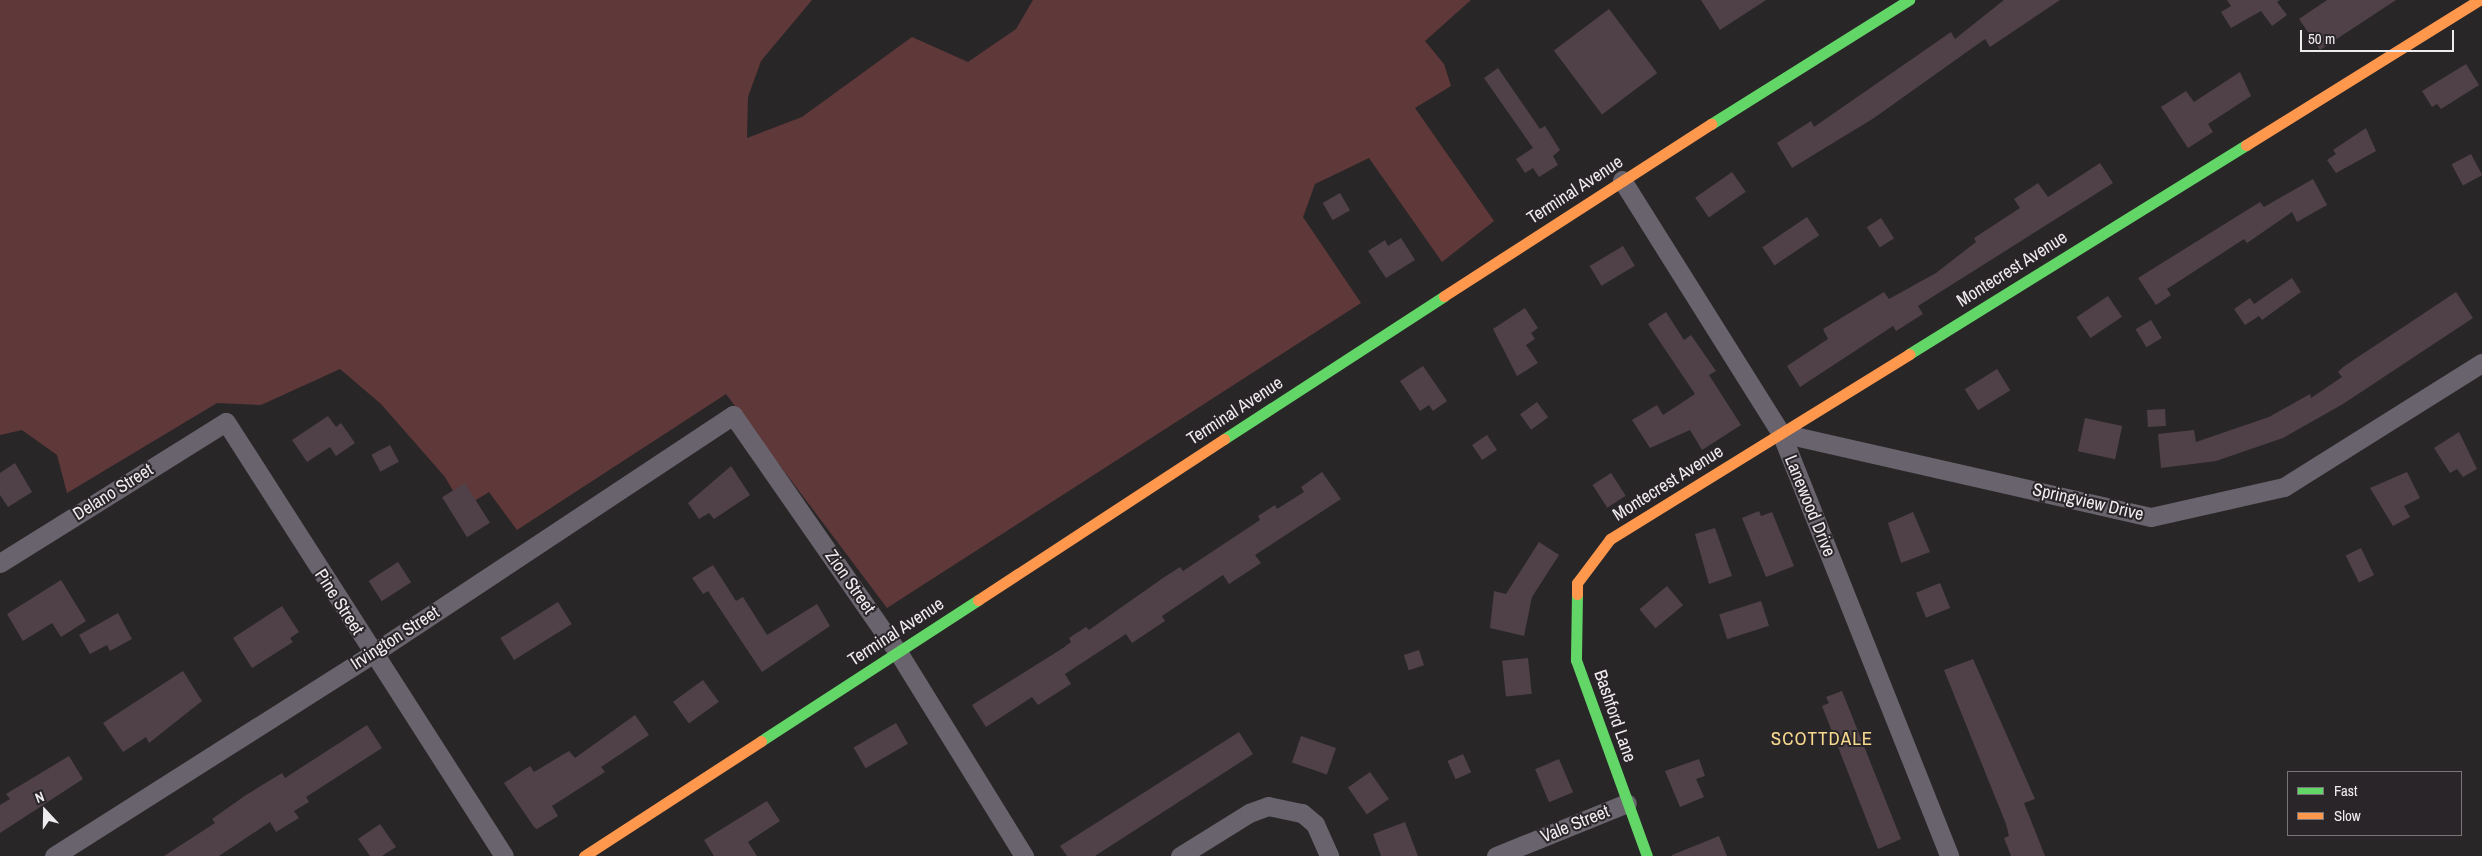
<!DOCTYPE html>
<html>
<head>
<meta charset="utf-8">
<style>
	body { margin:0 }
	#map { position:relative; width:2482px; height:856px; overflow:hidden; background:#292628; font-family:"Archivo Narrow",sans-serif }
	div>[style] { position:absolute }
	.green>* { inset:0; background:#5f3839 }
	.building>* { inset:0; background:#4f4147; transform-origin:0 0 }
	.street>* { height:19px; margin:-9.5px; padding:0 9.5px; transform-origin:9.5px; border-radius:9.5px; background:#68636c }
	.fast>* { height:11px; margin:-5.5px; padding:0 5.5px; transform-origin:5.5px; border-radius:5.5px; background:#63d668 }
	.slow>* { height:11px; margin:-5.5px; padding:0 5.5px; transform-origin:5.5px; border-radius:5.5px; background:#ff974d }
	span { translate:-50% -50%; white-space:nowrap; text-align:center; line-height:1.15; -webkit-text-stroke:4px #2a2529; paint-order:stroke }
	.street-label { font-size:18px; color:#efecef }
	.neighbourhood-label { font-size:19px; color:#f6d98d; letter-spacing:1px }
	.legend { position:absolute; left:2287px; top:771px; width:175px; height:65px; box-sizing:border-box; background:#2a2529; border:1px solid #797578; margin:0; padding:6px 9px; list-style:none; font-size:15px; color:#efecef }
	.legend li { display:flex; align-items:center; gap:10px; height:25px }
	.legend b { width:25px; border:1px solid #797578 }
	.north { position:absolute; left:20px; top:786px; width:50px; height:50px; -webkit-text-stroke:4px #2a2529; paint-order:stroke; rotate:339deg; font-size:14px; font-weight:700; line-height:20px; text-align:center; color:#efecef }
	.north::after { content:''; display:block; margin:auto; width:18px; height:22px; background:#efecef; clip-path:polygon(50% 0,100% 100%,50% 72%,0 100%) }
	.scale { position:absolute; left:2300px; top:30px; width:154px; height:22px; box-sizing:border-box; border:2px solid #efecef; border-top:0; padding-left:6px; font-size:15px; line-height:18px; white-space:nowrap; color:#efecef; -webkit-text-stroke:4px #2a2529; paint-order:stroke }
</style>
</head>
<body>
<div id="map">
	<div class="green">
		<div style="clip-path:polygon(0 0,812px 0,761px 61px,748px 97px,747px 138px,802px 117px,912px 37px,968px 62px,1016px 29px,1033px 0,1471px 0,1425px 41px,1444px 64px,1451px 86px,1415px 108px,1494px 221px,1442px 262px,1369px 158px,1315px 184px,1303px 217px,1361px 303px,887px 608px,726px 394px,517px 530px,489px 492px,463px 508px,445px 477px,381px 404px,340px 369px,261px 405px,217px 403px,67px 493px,57px 455px,22px 430px,0 435px)"></div>
	</div>
	<div class="building">
		<div style="clip-path:polygon(1701px 0,1766px 0,1720px 30px)"></div>
		<div style="clip-path:polygon(2004px 0,2060px 0,1990px 47px,1985px 39px,1874px 118px,1792px 168px,1777px 143px,1811px 121px,1814px 127px,1951px 32px,1955px 39px)"></div>
		<div style="clip-path:polygon(2227px 0,2280px 0,2277px 2px,2287px 15px,2272px 26px,2261px 11px,2231px 28px,2221px 12px,2231px 6px)"></div>
		<div style="clip-path:polygon(2327px 0,2396px 0,2320px 50px,2299px 19px)"></div>
		<div style="left:1609px;top:9px;width:80px;height:69px;rotate:53deg"></div>
		<div style="clip-path:polygon(2466px 64px,2479px 85px,2441px 109px,2437px 104px,2432px 107px,2422px 91px)"></div>
		<div style="clip-path:polygon(1498px 68px,1540px 129px,1545px 126px,1560px 150px,1553px 156px,1558px 165px,1539px 177px,1533px 168px,1525px 173px,1516px 159px,1533px 148px,1484px 78px)"></div>
		<div style="clip-path:polygon(2240px 72px,2251px 96px,2208px 124px,2213px 132px,2188px 148px,2161px 107px,2186px 91px,2194px 102px)"></div>
		<div style="clip-path:polygon(2366px 128px,2376px 151px,2336px 173px,2327px 160px,2336px 154px,2333px 150px)"></div>
		<div style="left:2471px;top:154px;width:24px;height:22px;rotate:62deg"></div>
		<div style="clip-path:polygon(2100px 163px,2113px 183px,1918px 306px,1923px 314px,1896px 331px,1893px 326px,1800px 387px,1787px 366px,1828px 339px,1823px 329px,1884px 292px,1889px 299px,1936px 273px,1976px 242px,1974px 238px,2020px 208px,2014px 199px,2038px 183px,2048px 197px)"></div>
		<div style="left:1732px;top:172px;width:24px;height:45px;rotate:55deg"></div>
		<div style="clip-path:polygon(2313px 179px,2327px 205px,2297px 222px,2292px 212px,2247px 243px,2244px 239px,2167px 289px,2171px 295px,2156px 305px,2138px 278px,2260px 202px,2264px 207px)"></div>
		<div style="left:1340px;top:193px;width:20px;height:20px;rotate:60deg"></div>
		<div style="left:1807px;top:217px;width:22px;height:54px;rotate:56deg"></div>
		<div style="left:1881px;top:218px;width:24px;height:17px;rotate:57deg"></div>
		<div style="clip-path:polygon(1401px 238px,1415px 260px,1386px 278px,1368px 251px,1385px 240px,1388px 246px)"></div>
		<div style="left:1623px;top:246px;width:23px;height:39px;rotate:59deg"></div>
		<div style="clip-path:polygon(2292px 278px,2301px 292px,2262px 320px,2259px 316px,2245px 325px,2234px 309px,2250px 298px,2254px 304px)"></div>
		<div style="clip-path:polygon(2456px 292px,2473px 318px,2343px 404px,2283px 438px,2216px 461px,2161px 468px,2158px 434px,2194px 430px,2196px 442px,2269px 417px,2310px 394px,2311px 398px,2342px 377px,2338px 372px,2343px 367px)"></div>
		<div style="left:2108px;top:296px;width:25px;height:38px;rotate:56deg"></div>
		<div style="clip-path:polygon(1525px 308px,1538px 328px,1531px 333px,1535px 339px,1526px 345px,1538px 363px,1517px 376px,1493px 329px)"></div>
		<div style="clip-path:polygon(1666px 312px,1684px 340px,1691px 335px,1716px 371px,1709px 375px,1741px 425px,1702px 450px,1690px 430px,1650px 448px,1632px 420px,1657px 405px,1663px 415px,1695px 394px,1648px 324px)"></div>
		<div style="left:2151px;top:320px;width:21px;height:18px;rotate:59deg"></div>
		<div style="clip-path:polygon(1423px 366px,1447px 401px,1433px 411px,1429px 405px,1420px 411px,1400px 381px)"></div>
		<div style="left:1997px;top:369px;width:25px;height:38px;rotate:58deg"></div>
		<div style="left:1537px;top:402px;width:19px;height:21px;rotate:54deg"></div>
		<div style="left:2165px;top:409px;width:17px;height:18px;rotate:87deg"></div>
		<div style="clip-path:polygon(328px 416px,336px 427px,341px 423px,355px 443px,336px 456px,330px 447px,307px 462px,292px 440px)"></div>
		<div style="left:2085px;top:418px;width:38px;height:34px;rotate:12deg"></div>
		<div style="clip-path:polygon(2459px 432px,2477px 469px,2463px 477px,2457px 469px,2450px 473px,2434px 448px)"></div>
		<div style="left:1487px;top:435px;width:18px;height:18px;rotate:56deg"></div>
		<div style="left:390px;top:445px;width:19px;height:21px;rotate:62deg"></div>
		<div style="clip-path:polygon(15px 463px,32px 492px,8px 507px,0 495px,0 473px)"></div>
		<div style="clip-path:polygon(731px 466px,750px 495px,714px 519px,709px 513px,699px 519px,688px 503px)"></div>
		<div style="clip-path:polygon(1322px 472px,1341px 499px,1255px 555px,1261px 563px,1229px 584px,1223px 575px,1162px 616px,1165px 621px,1132px 643px,1126px 634px,1065px 674px,1071px 684px,1038px 705px,1032px 697px,986px 727px,972px 705px,1063px 648px,1071px 642px,1069px 638px,1086px 627px,1089px 630px,1163px 578px,1180px 567px,1183px 571px,1260px 520px,1258px 516px,1275px 505px,1277px 509px,1304px 492px,1301px 487px)"></div>
		<div style="clip-path:polygon(2407px 472px,2420px 498px,2404px 506px,2410px 517px,2393px 526px,2370px 488px)"></div>
		<div style="left:1611px;top:473px;width:27px;height:22px;rotate:57deg"></div>
		<div style="left:465px;top:483px;width:47px;height:27px;rotate:58deg"></div>
		<div style="clip-path:polygon(1759px 511px,1761px 516px,1772px 512px,1794px 566px,1766px 577px,1742px 518px)"></div>
		<div style="clip-path:polygon(1913px 512px,1930px 552px,1901px 563px,1888px 523px)"></div>
		<div style="clip-path:polygon(1715px 528px,1732px 576px,1709px 584px,1695px 534px)"></div>
		<div style="clip-path:polygon(1539px 542px,1559px 555px,1532px 597px,1524px 636px,1490px 628px,1494px 591px,1506px 594px)"></div>
		<div style="left:2361px;top:548px;width:30px;height:17px;rotate:64deg"></div>
		<div style="left:398px;top:562px;width:24px;height:35px;rotate:57deg"></div>
		<div style="clip-path:polygon(713px 565px,736px 601px,743px 597px,767px 635px,817px 604px,830px 626px,762px 672px,708px 591px,703px 594px,692px 578px)"></div>
		<div style="clip-path:polygon(61px 580px,86px 621px,61px 637px,52px 623px,23px 641px,7px 614px)"></div>
		<div style="left:1940px;top:583px;width:27px;height:26px;rotate:68deg"></div>
		<div style="left:1667px;top:586px;width:25px;height:36px;rotate:50deg"></div>
		<div style="left:1761px;top:601px;width:26px;height:44px;rotate:72deg"></div>
		<div style="left:558px;top:602px;width:26px;height:68px;rotate:58deg"></div>
		<div style="clip-path:polygon(282px 606px,299px 632px,290px 638px,293px 642px,252px 668px,233px 638px)"></div>
		<div style="clip-path:polygon(118px 613px,132px 639px,110px 651px,107px 645px,90px 654px,79px 635px)"></div>
		<div style="left:1419px;top:650px;width:16px;height:16px;rotate:72deg"></div>
		<div style="left:1528px;top:658px;width:36px;height:26px;rotate:84deg"></div>
		<div style="clip-path:polygon(1973px 659px,2035px 799px,2024px 803px,2045px 856px,2011px 856px,2004px 838px,2009px 836px,2006px 824px,1944px 670px)"></div>
		<div style="clip-path:polygon(183px 671px,202px 701px,149px 743px,146px 737px,123px 752px,103px 723px)"></div>
		<div style="left:703px;top:680px;width:27px;height:37px;rotate:54deg"></div>
		<div style="clip-path:polygon(1842px 691px,1901px 839px,1878px 849px,1822px 706px,1829px 703px,1826px 697px)"></div>
		<div style="clip-path:polygon(635px 715px,649px 735px,601px 767px,605px 772px,552px 806px,558px 816px,537px 829px,534px 827px,504px 783px,530px 766px,534px 772px,569px 751px,575px 758px)"></div>
		<div style="left:896px;top:723px;width:24px;height:49px;rotate:60deg"></div>
		<div style="clip-path:polygon(367px 725px,382px 748px,306px 797px,309px 802px,294px 811px,299px 818px,276px 832px,270px 822px,219px 856px,164px 856px,215px 823px,212px 819px,246px 795px,282px 773px,285px 778px)"></div>
		<div style="clip-path:polygon(1239px 732px,1253px 754px,1095px 856px,1067px 856px,1060px 846px)"></div>
		<div style="left:1301px;top:736px;width:37px;height:28px;rotate:19deg"></div>
		<div style="left:1463px;top:754px;width:20px;height:17px;rotate:66deg"></div>
		<div style="clip-path:polygon(69px 756px,83px 779px,0 833px,0 805px,10px 799px,6px 794px)"></div>
		<div style="left:1559px;top:759px;width:36px;height:26px;rotate:67deg"></div>
		<div style="clip-path:polygon(1699px 759px,1705px 776px,1696px 779px,1704px 797px,1680px 807px,1665px 771px)"></div>
		<div style="left:1370px;top:772px;width:33px;height:27px;rotate:55deg"></div>
		<div style="clip-path:polygon(767px 801px,780px 821px,748px 842px,757px 856px,714px 856px,704px 840px)"></div>
		<div style="clip-path:polygon(1405px 822px,1418px 856px,1381px 856px,1373px 834px)"></div>
		<div style="clip-path:polygon(380px 824px,396px 847px,382px 856px,370px 856px,358px 839px)"></div>
		<div style="clip-path:polygon(1719px 836px,1727px 856px,1672px 856px,1672px 855px)"></div>
	</div>
	<div class="street">
		<div style="left:1622px;top:180px;width:299px;rotate:57.9deg"></div>
		<div style="left:1781px;top:433px;width:455px;rotate:68.3deg"></div>
		<div style="left:1781px;top:433px;width:379px;rotate:12.8deg"></div>
		<div style="left:2151px;top:517px;width:136px;rotate:-12.7deg"></div>
		<div style="left:2284px;top:487px;width:234px;rotate:-32.1deg"></div>
		<div style="left:0;top:563px;width:266px;rotate:-32deg"></div>
		<div style="left:226px;top:422px;width:515px;rotate:57.36deg"></div>
		<div style="left:54px;top:856px;width:377px;rotate:-32.4deg"></div>
		<div style="left:372px;top:654px;width:433px;rotate:-33.5deg"></div>
		<div style="left:733px;top:415px;width:289px;rotate:55.2deg"></div>
		<div style="left:898px;top:652px;width:240px;rotate:58.3deg"></div>
		<div style="left:1180px;top:856px;width:81px;rotate:-31.9deg"></div>
		<div style="left:1249px;top:813px;width:20px;rotate:-20deg"></div>
		<div style="left:1268px;top:806px;width:35px;rotate:12deg"></div>
		<div style="left:1302px;top:813px;width:17px;rotate:40deg"></div>
		<div style="left:1315px;top:824px;width:35px;rotate:66deg"></div>
		<div style="left:1496px;top:856px;width:141px;rotate:-22deg"></div>
	</div>
	<div class="fast">
		<div style="left:1711px;top:124px;width:234px;rotate:-32.1deg"></div>
		<div style="left:1909px;top:354px;width:397px;rotate:-31.8deg"></div>
		<div style="left:1224px;top:439px;width:262px;rotate:-33deg"></div>
		<div style="left:1577px;top:594px;width:66px;rotate:90.9deg"></div>
		<div style="left:1576px;top:660px;width:208px;rotate:70.1deg"></div>
		<div style="left:761px;top:741px;width:259px;rotate:-33deg"></div>
	</div>
	<div class="slow">
		<div style="left:2246px;top:145px;width:274px;rotate:-31.9deg"></div>
		<div style="left:1444px;top:296px;width:318px;rotate:-32.8deg"></div>
		<div style="left:1577px;top:594px;width:11px;rotate:-90deg"></div>
		<div style="left:1577px;top:583px;width:55px;rotate:-53.1deg"></div>
		<div style="left:1610px;top:539px;width:352px;rotate:-31.7deg"></div>
		<div style="left:978px;top:600px;width:294px;rotate:-33.2deg"></div>
		<div style="left:584px;top:856px;width:211px;rotate:-33deg"></div>
	</div>
	<div class="street-label">
		<span style="left:1575px;top:190px;rotate:-33deg">Terminal Avenue</span>
		<span style="left:2012px;top:269px;rotate:-32deg">Montecrest Avenue</span>
		<span style="left:1235px;top:411px;rotate:-33deg">Terminal Avenue</span>
		<span style="left:1668px;top:483px;rotate:-32deg">Montecrest Avenue</span>
		<span style="left:113px;top:492px;rotate:-32deg">Delano Street</span>
		<span style="left:2088px;top:502px;rotate:13deg">Springview Drive</span>
		<span style="left:1810px;top:506px;rotate:68deg">Lanewood Drive</span>
		<span style="left:850px;top:582px;rotate:55deg">Zion Street</span>
		<span style="left:339px;top:602px;rotate:57deg">Pine Street</span>
		<span style="left:896px;top:632px;rotate:-33deg">Terminal Avenue</span>
		<span style="left:395px;top:638px;rotate:-33deg">Irvington Street</span>
		<span style="left:1615px;top:716px;rotate:71deg">Bashford Lane</span>
		<span style="left:1575px;top:824px;rotate:-22deg">Vale Street</span>
	</div>
	<div class="neighbourhood-label">
		<span style="left:1822px;top:739px">SCOTTDALE</span>
	</div>
	<ul class="legend">
	<li><b style="height:6px;background:#63d668"></b>Fast</li>
	<li><b style="height:6px;background:#ff974d"></b>Slow</li>
	</ul>
	<div class="north">N</div>
	<div class="scale">50 m</div>
</div>
</body>
</html>
